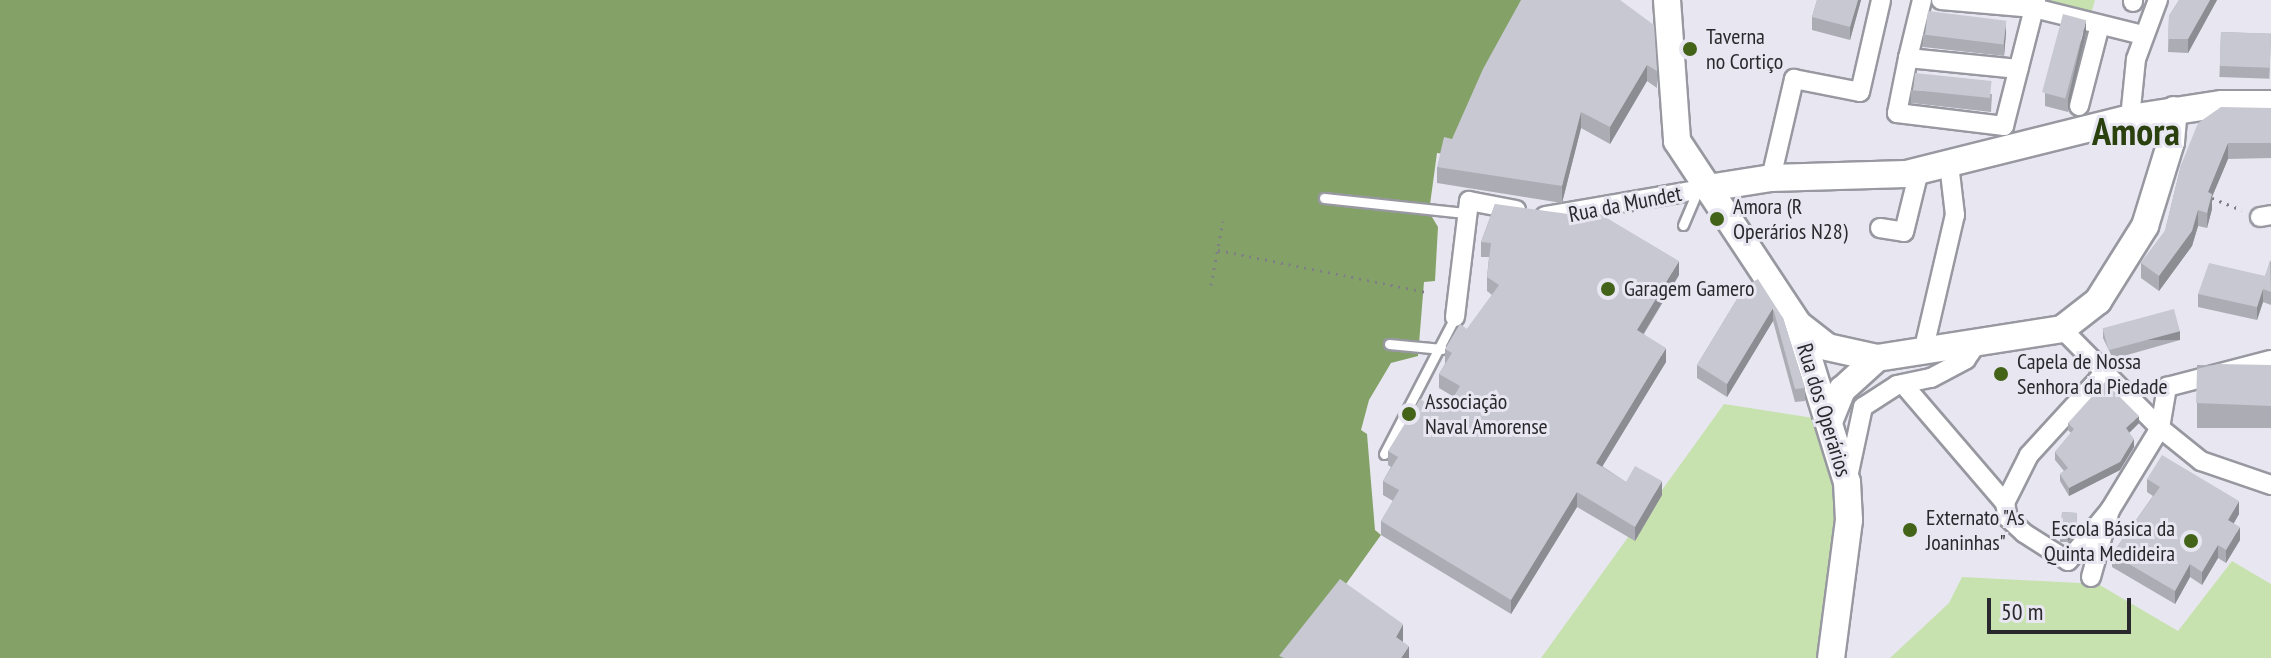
<!DOCTYPE html>
<html>
<head>
<meta charset="utf-8">
<style>
	body { margin:0 }
	#map { position:relative; width:2271px; height:658px; overflow:hidden; background:#e8e7f1; font-family:"PT Sans Narrow",sans-serif }
	div>[style] { position:absolute }
	.green>* { inset:0; background:#c7e1af }
	.water>* { inset:0; background:#84a267 }
	.path>* { height:3px; margin-top:-1.5px; transform-origin:0; background:repeating-linear-gradient(90deg,#807f86 0 2px,transparent 0 8px) }
	.roads { filter:drop-shadow(2px 0 #9898a1) drop-shadow(-2px 0 #9898a1) drop-shadow(0 2px #9898a1) drop-shadow(0 -2px #9898a1) }
	.lane>* { height:9px; margin:-4.5px; padding:0 4.5px; transform-origin:4.5px; border-radius:4.5px; background:#fff }
	.street>* { height:18px; margin:-9px; padding:0 9px; transform-origin:9px; border-radius:9px; background:#fff }
	.secondary>* { height:26px; margin:-13px; padding:0 13px; transform-origin:13px; border-radius:13px; background:#fff }
	.wall>* { inset:0; background:#acacb5; transform-origin:0 0 }
	.shaded-wall>* { inset:0; background:#8c8c93; transform-origin:0 0 }
	.building>* { inset:0; background:#c8c8d2; transform-origin:0 0 }
	.dots>* { width:22px; height:22px; translate:-50% -50%; box-sizing:border-box; border:4px solid #e8e7f1; border-radius:50% }
	span { translate:-50% -50%; white-space:nowrap; text-align:center; line-height:1.15; -webkit-text-stroke:6px #e8e7f1; paint-order:stroke }
	.poi-label { font-size:22px; color:#29292d }
	.left { translate:0 -50%; text-align:left }
	.right { translate:-100% -50%; text-align:right }
	.street-label { font-size:22px; color:#29292d }
	.town-label { font-size:38px; color:#2a400d; font-weight:700 }
	.scale { position:absolute; left:1987px; top:598px; width:144px; height:36px; box-sizing:border-box; border:4px solid #29292d; border-top:0; padding-left:10px; font-size:24px; line-height:28px; white-space:nowrap; color:#29292d; -webkit-text-stroke:6px #e8e7f1; paint-order:stroke }
</style>
</head>
<body>
<div id="map">
	<div class="green">
		<div style="clip-path:polygon(2043px 0,2095px 0,2091px 14px)"></div>
		<div style="clip-path:polygon(1724px 404px,1820px 419px,1838px 504px,1825px 658px,1541px 658px)"></div>
		<div style="clip-path:polygon(2232px 561px,2271px 584px,2271px 658px,1890px 658px,1949px 603px,1962px 577px,2098px 584px,2178px 631px)"></div>
	</div>
	<div class="water">
		<div style="clip-path:polygon(0 0,1530px 0,1452px 155px,1437px 153px,1429px 212px,1438px 227px,1435px 281px,1424px 282px,1418px 356px,1391px 363px,1369px 400px,1361px 430px,1367px 434px,1375px 530px,1381px 535px,1293px 658px,0 658px)"></div>
	</div>
	<div class="path">
		<div style="left:2212px;top:198px;width:32px;rotate:22deg"></div>
		<div style="left:1218px;top:250px;width:212px;rotate:11.4deg"></div>
		<div style="left:1211px;top:285px;width:65px;rotate:-79.4deg"></div>
	</div>
	<div class="roads">
		<div class="lane">
			<div style="left:1324px;top:198px;width:142px;rotate:6.1deg"></div>
			<div style="left:1683px;top:225px;width:38px;rotate:-67deg"></div>
			<div style="left:1389px;top:344px;width:53px;rotate:5.4deg"></div>
			<div style="left:1384px;top:454px;width:154px;rotate:-62.6deg"></div>
		</div>
		<div class="street">
			<div style="left:1922px;top:0;width:60px;rotate:103.6deg"></div>
			<div style="left:1908px;top:58px;width:111px;rotate:5.7deg"></div>
			<div style="left:1941px;top:0;width:93px;rotate:4.9deg"></div>
			<div style="left:2034px;top:8px;width:112px;rotate:13.9deg"></div>
			<div style="left:2133px;top:2px;width:2px;rotate:-90deg"></div>
			<div style="left:1908px;top:58px;width:56px;rotate:101.3deg"></div>
			<div style="left:1897px;top:113px;width:108px;rotate:6.9deg"></div>
			<div style="left:2004px;top:126px;width:130px;rotate:-75.7deg"></div>
			<div style="left:2079px;top:106px;width:84px;rotate:-75.5deg"></div>
			<div style="left:2130px;top:118px;width:59px;rotate:-84.2deg"></div>
			<div style="left:2136px;top:59px;width:63px;rotate:-69.6deg"></div>
			<div style="left:1771px;top:178px;width:102px;rotate:-76.9deg"></div>
			<div style="left:1794px;top:79px;width:67px;rotate:11.1deg"></div>
			<div style="left:1860px;top:92px;width:94px;rotate:-77.1deg"></div>
			<div style="left:1545px;top:216px;width:165px;rotate:-9.7deg"></div>
			<div style="left:2260px;top:217px;width:11px;rotate:-10deg"></div>
			<div style="left:1880px;top:228px;width:24px;rotate:9deg"></div>
			<div style="left:1904px;top:232px;width:63px;rotate:-76.2deg"></div>
			<div style="left:1455px;top:317px;width:117px;rotate:-83.1deg"></div>
			<div style="left:1469px;top:201px;width:48px;rotate:10.8deg"></div>
			<div style="left:2062px;top:329px;width:139px;rotate:45.3deg"></div>
			<div style="left:2160px;top:428px;width:53px;rotate:38.8deg"></div>
			<div style="left:2201px;top:461px;width:74px;rotate:18.9deg"></div>
			<div style="left:1923px;top:352px;width:141px;rotate:-76.9deg"></div>
			<div style="left:1955px;top:215px;width:51px;rotate:-96.7deg"></div>
			<div style="left:2105px;top:372px;width:113px;rotate:132.5deg"></div>
			<div style="left:2029px;top:455px;width:54px;rotate:116.6deg"></div>
			<div style="left:2005px;top:503px;width:15px;rotate:79deg"></div>
			<div style="left:2008px;top:518px;width:22px;rotate:43deg"></div>
			<div style="left:2024px;top:533px;width:52px;rotate:32.5deg"></div>
			<div style="left:2068px;top:561px;width:66px;rotate:-50.5deg"></div>
			<div style="left:1903px;top:384px;width:157px;rotate:49.4deg"></div>
			<div style="left:1847px;top:482px;width:77px;rotate:-78deg"></div>
			<div style="left:1863px;top:407px;width:40px;rotate:-32.9deg"></div>
			<div style="left:1897px;top:385px;width:35px;rotate:-12deg"></div>
			<div style="left:1931px;top:378px;width:40px;rotate:-28deg"></div>
			<div style="left:1966px;top:359px;width:19px;rotate:-55deg"></div>
			<div style="left:2091px;top:577px;width:70px;rotate:-74.2deg"></div>
			<div style="left:2110px;top:510px;width:96px;rotate:-58.6deg"></div>
			<div style="left:2160px;top:428px;width:42px;rotate:-80.3deg"></div>
			<div style="left:2167px;top:387px;width:107px;rotate:-14.6deg"></div>
		</div>
		<div class="secondary">
			<div style="left:1667px;top:0;width:141px;rotate:85.9deg"></div>
			<div style="left:1677px;top:141px;width:219px;rotate:56.5deg"></div>
			<div style="left:1798px;top:324px;width:165px;rotate:72.8deg"></div>
			<div style="left:1847px;top:482px;width:38px;rotate:87deg"></div>
			<div style="left:1849px;top:520px;width:139px;rotate:97.4deg"></div>
			<div style="left:1708px;top:188px;width:64px;rotate:-9deg"></div>
			<div style="left:1771px;top:178px;width:135px;rotate:-1.7deg"></div>
			<div style="left:1906px;top:174px;width:231px;rotate:-14deg"></div>
			<div style="left:2130px;top:118px;width:93px;rotate:-8.7deg"></div>
			<div style="left:2222px;top:104px;width:49px"></div>
			<div style="left:1798px;top:324px;width:37px;rotate:38deg"></div>
			<div style="left:1827px;top:347px;width:51px;rotate:12.4deg"></div>
			<div style="left:1877px;top:358px;width:187px;rotate:-8.9deg"></div>
			<div style="left:2062px;top:329px;width:46px;rotate:-37.9deg"></div>
			<div style="left:2098px;top:301px;width:89px;rotate:-57.9deg"></div>
			<div style="left:2145px;top:226px;width:88px;rotate:-72.8deg"></div>
			<div style="left:2171px;top:142px;width:32px;rotate:-85deg"></div>
			<div style="left:1829px;top:422px;width:35px;rotate:-68deg"></div>
			<div style="left:1842px;top:390px;width:47px;rotate:-42.4deg"></div>
		</div>
	</div>
	<div class="wall">
		<div style="clip-path:polygon(1620px 0,1657px 71px,1657px 88px,1647px 81px,1610px 144px,1581px 128px,1562px 203px,1437px 183px,1437px 167px)"></div>
		<div style="clip-path:polygon(1817px 0,1861px 0,1850px 40px,1812px 30px,1812px 17px)"></div>
		<div style="clip-path:polygon(2179px 0,2217px 0,2188px 53px,2168px 52px,2169px 16px)"></div>
		<div style="left:2221px;top:32px;width:50px;height:45px;rotate:2deg"></div>
		<div style="clip-path:polygon(2006px 33px,2004px 56px,1923px 47px,1923px 34px)"></div>
		<div style="clip-path:polygon(2086px 33px,2068px 112px,2045px 106px,2045px 93px)"></div>
		<div style="clip-path:polygon(1911px 90px,1992px 94px,1991px 112px,1911px 103px)"></div>
		<div style="clip-path:polygon(2271px 108px,2271px 158px,2228px 159px,2212px 197px,2212px 209px,2207px 228px,2198px 226px,2192px 246px,2159px 291px,2141px 278px,2141px 263px,2165px 231px,2181px 165px)"></div>
		<div style="clip-path:polygon(1495px 204px,1679px 275px,1644px 334px,1666px 362px,1602px 466px,1626px 482px,1662px 495px,1635px 541px,1577px 507px,1511px 614px,1381px 535px,1381px 521px,1393px 501px,1383px 495px,1383px 481px,1391px 467px,1388px 465px,1388px 451px,1444px 413px,1454px 397px,1439px 388px,1439px 374px,1445px 364px,1445px 349px,1467px 329px,1492px 295px,1487px 291px,1487px 277px,1489px 257px,1481px 257px,1481px 242px)"></div>
		<div style="clip-path:polygon(2271px 260px,2271px 305px,2263px 302px,2257px 320px,2198px 307px,2198px 294px,2265px 276px)"></div>
		<div style="clip-path:polygon(1745px 286px,1783px 318px,1805px 388px,1805px 401px,1795px 402px,1773px 321px,1727px 397px,1697px 378px,1697px 365px)"></div>
		<div style="clip-path:polygon(2103px 329px,2180px 340px,2113px 359px,2103px 338px)"></div>
		<div style="left:2271px;top:365px;width:63px;height:74px;rotate:90deg"></div>
		<div style="clip-path:polygon(2068px 423px,2139px 423px,2129px 433px,2134px 447px,2120px 470px,2069px 496px,2060px 481px,2060px 474px,2064px 471px,2055px 460px,2055px 452px,2071px 433px,2068px 430px)"></div>
		<div style="clip-path:polygon(2147px 479px,2239px 514px,2234px 523px,2240px 540px,2226px 563px,2218px 558px,2202px 585px,2190px 577px,2175px 604px,2112px 567px,2112px 554px,2153px 496px,2147px 492px)"></div>
		<div style="clip-path:polygon(2062px 512px,2077px 513px,2076px 532px,2068px 542px,2060px 542px)"></div>
	</div>
	<div class="shaded-wall">
		<div style="clip-path:polygon(1858px 0,1861px 0,1850px 40px,1850px 27px)"></div>
		<div style="clip-path:polygon(2210px 0,2217px 0,2188px 53px,2188px 39px)"></div>
		<div style="clip-path:polygon(2006px 20px,2006px 33px,2004px 56px,2004px 42px)"></div>
		<div style="clip-path:polygon(2086px 20px,2086px 33px,2068px 112px,2068px 99px)"></div>
		<div style="clip-path:polygon(1647px 65px,1647px 81px,1610px 144px,1610px 127px)"></div>
		<div style="clip-path:polygon(1581px 112px,1581px 128px,1562px 203px,1562px 186px)"></div>
		<div style="clip-path:polygon(2228px 143px,2228px 159px,2212px 197px,2212px 209px,2207px 228px,2208px 192px)"></div>
		<div style="clip-path:polygon(2198px 210px,2198px 226px,2192px 246px,2159px 291px,2159px 276px)"></div>
		<div style="clip-path:polygon(1679px 261px,1679px 275px,1637px 344px,1637px 330px)"></div>
		<div style="clip-path:polygon(2263px 289px,2263px 302px,2257px 320px,2257px 307px)"></div>
		<div style="clip-path:polygon(1773px 308px,1773px 321px,1727px 397px,1727px 384px)"></div>
		<div style="left:2180px;top:331px;width:9px;height:70px;rotate:90deg"></div>
		<div style="clip-path:polygon(1666px 348px,1666px 362px,1596px 477px,1596px 463px)"></div>
		<div style="clip-path:polygon(2139px 416px,2139px 423px,2126px 436px,2126px 428px)"></div>
		<div style="clip-path:polygon(2134px 439px,2134px 447px,2120px 470px,2069px 496px,2069px 488px)"></div>
		<div style="clip-path:polygon(1662px 481px,1662px 495px,1635px 541px,1635px 527px)"></div>
		<div style="clip-path:polygon(1577px 492px,1577px 507px,1511px 614px,1511px 600px)"></div>
		<div style="clip-path:polygon(2239px 501px,2239px 514px,2228px 533px,2228px 520px)"></div>
		<div style="clip-path:polygon(2076px 527px,2076px 532px,2068px 542px,2068px 538px)"></div>
		<div style="clip-path:polygon(2240px 527px,2240px 540px,2226px 563px,2226px 550px)"></div>
		<div style="clip-path:polygon(2218px 545px,2218px 558px,2202px 585px,2202px 572px)"></div>
		<div style="clip-path:polygon(2190px 564px,2190px 577px,2175px 604px,2175px 591px)"></div>
		<div style="clip-path:polygon(1403px 624px,1403px 641px,1396px 654px,1396px 637px)"></div>
		<div style="clip-path:polygon(1409px 646px,1409px 658px,1401px 658px)"></div>
	</div>
	<div class="building">
		<div style="clip-path:polygon(1521px 0,1620px 0,1654px 25px,1657px 71px,1647px 65px,1610px 127px,1581px 112px,1562px 186px,1437px 167px,1444px 137px,1452px 139px,1483px 69px)"></div>
		<div style="clip-path:polygon(1817px 0,1858px 0,1850px 27px,1812px 17px)"></div>
		<div style="clip-path:polygon(2179px 0,2210px 0,2188px 39px,2168px 39px,2169px 16px)"></div>
		<div style="left:1928px;top:11px;width:79px;height:24px;rotate:7deg"></div>
		<div style="left:2063px;top:14px;width:24px;height:81px;rotate:15deg"></div>
		<div style="left:2221px;top:32px;width:50px;height:34px;rotate:2deg"></div>
		<div style="left:1915px;top:73px;width:77px;height:17px;rotate:6deg"></div>
		<div style="clip-path:polygon(2221px 107px,2271px 108px,2271px 143px,2228px 143px,2208px 192px,2212px 194px,2207px 213px,2198px 210px,2192px 231px,2159px 276px,2141px 263px,2165px 231px,2181px 165px,2198px 123px)"></div>
		<div style="clip-path:polygon(1495px 204px,1583px 216px,1590px 208px,1679px 261px,1637px 330px,1666px 348px,1596px 463px,1626px 482px,1635px 466px,1662px 481px,1635px 527px,1577px 492px,1511px 600px,1381px 521px,1399px 490px,1383px 481px,1398px 457px,1388px 451px,1420px 399px,1444px 413px,1460px 386px,1439px 374px,1452px 353px,1445px 349px,1460px 324px,1467px 329px,1499px 285px,1487px 277px,1491px 243px,1481px 242px)"></div>
		<div style="clip-path:polygon(2270px 260px,2271px 292px,2263px 289px,2257px 307px,2198px 294px,2209px 263px,2265px 276px)"></div>
		<div style="clip-path:polygon(1758px 279px,1783px 318px,1805px 388px,1795px 389px,1773px 308px,1727px 384px,1697px 365px,1745px 286px)"></div>
		<div style="left:2174px;top:309px;width:23px;height:74px;rotate:75deg"></div>
		<div style="clip-path:polygon(2218px 364px,2271px 365px,2271px 406px,2196px 403px,2197px 369px)"></div>
		<div style="clip-path:polygon(2105px 382px,2139px 416px,2126px 428px,2134px 439px,2120px 462px,2069px 488px,2060px 474px,2068px 468px,2055px 452px,2074px 429px,2068px 423px)"></div>
		<div style="clip-path:polygon(2162px 455px,2239px 501px,2228px 520px,2240px 527px,2226px 550px,2218px 545px,2202px 572px,2190px 564px,2175px 591px,2112px 554px,2160px 487px,2147px 479px)"></div>
		<div style="clip-path:polygon(2062px 512px,2077px 513px,2076px 527px,2068px 538px,2060px 537px)"></div>
		<div style="clip-path:polygon(1340px 579px,1403px 624px,1396px 637px,1409px 646px,1401px 658px,1284px 658px,1279px 656px)"></div>
	</div>
	<div class="dots">
		<div style="left:1690px;top:49px;background:#436319"></div>
		<div style="left:1717px;top:219px;background:#436319"></div>
		<div style="left:1608px;top:289px;background:#436319"></div>
		<div style="left:2001px;top:374px;background:#436319"></div>
		<div style="left:1409px;top:414px;background:#436319"></div>
		<div style="left:1910px;top:530px;background:#436319"></div>
		<div style="left:2191px;top:541px;background:#436319"></div>
	</div>
	<div class="poi-label">
		<span class="left" style="left:1706px;top:49px">Taverna<br>no Cortiço</span>
		<span class="left" style="left:1733px;top:219px">Amora (R<br>Operários N28)</span>
		<span class="left" style="left:1624px;top:289px">Garagem Gamero</span>
		<span class="left" style="left:2017px;top:374px">Capela de Nossa<br>Senhora da Piedade</span>
		<span class="left" style="left:1425px;top:414px">Associação<br>Naval Amorense</span>
		<span class="left" style="left:1926px;top:530px">Externato "As<br>Joaninhas"</span>
		<span class="right" style="left:2175px;top:541px">Escola Básica da<br>Quinta Medideira</span>
	</div>
	<div class="street-label">
		<span style="left:1625px;top:204px;rotate:-11deg">Rua da Mundet</span>
		<span style="left:1824px;top:410px;rotate:73deg">Rua dos Operários</span>
	</div>
	<div class="town-label">
		<span style="left:2136px;top:131px">Amora</span>
	</div>
	<div class="scale">50 m</div>
</div>
</body>
</html>
